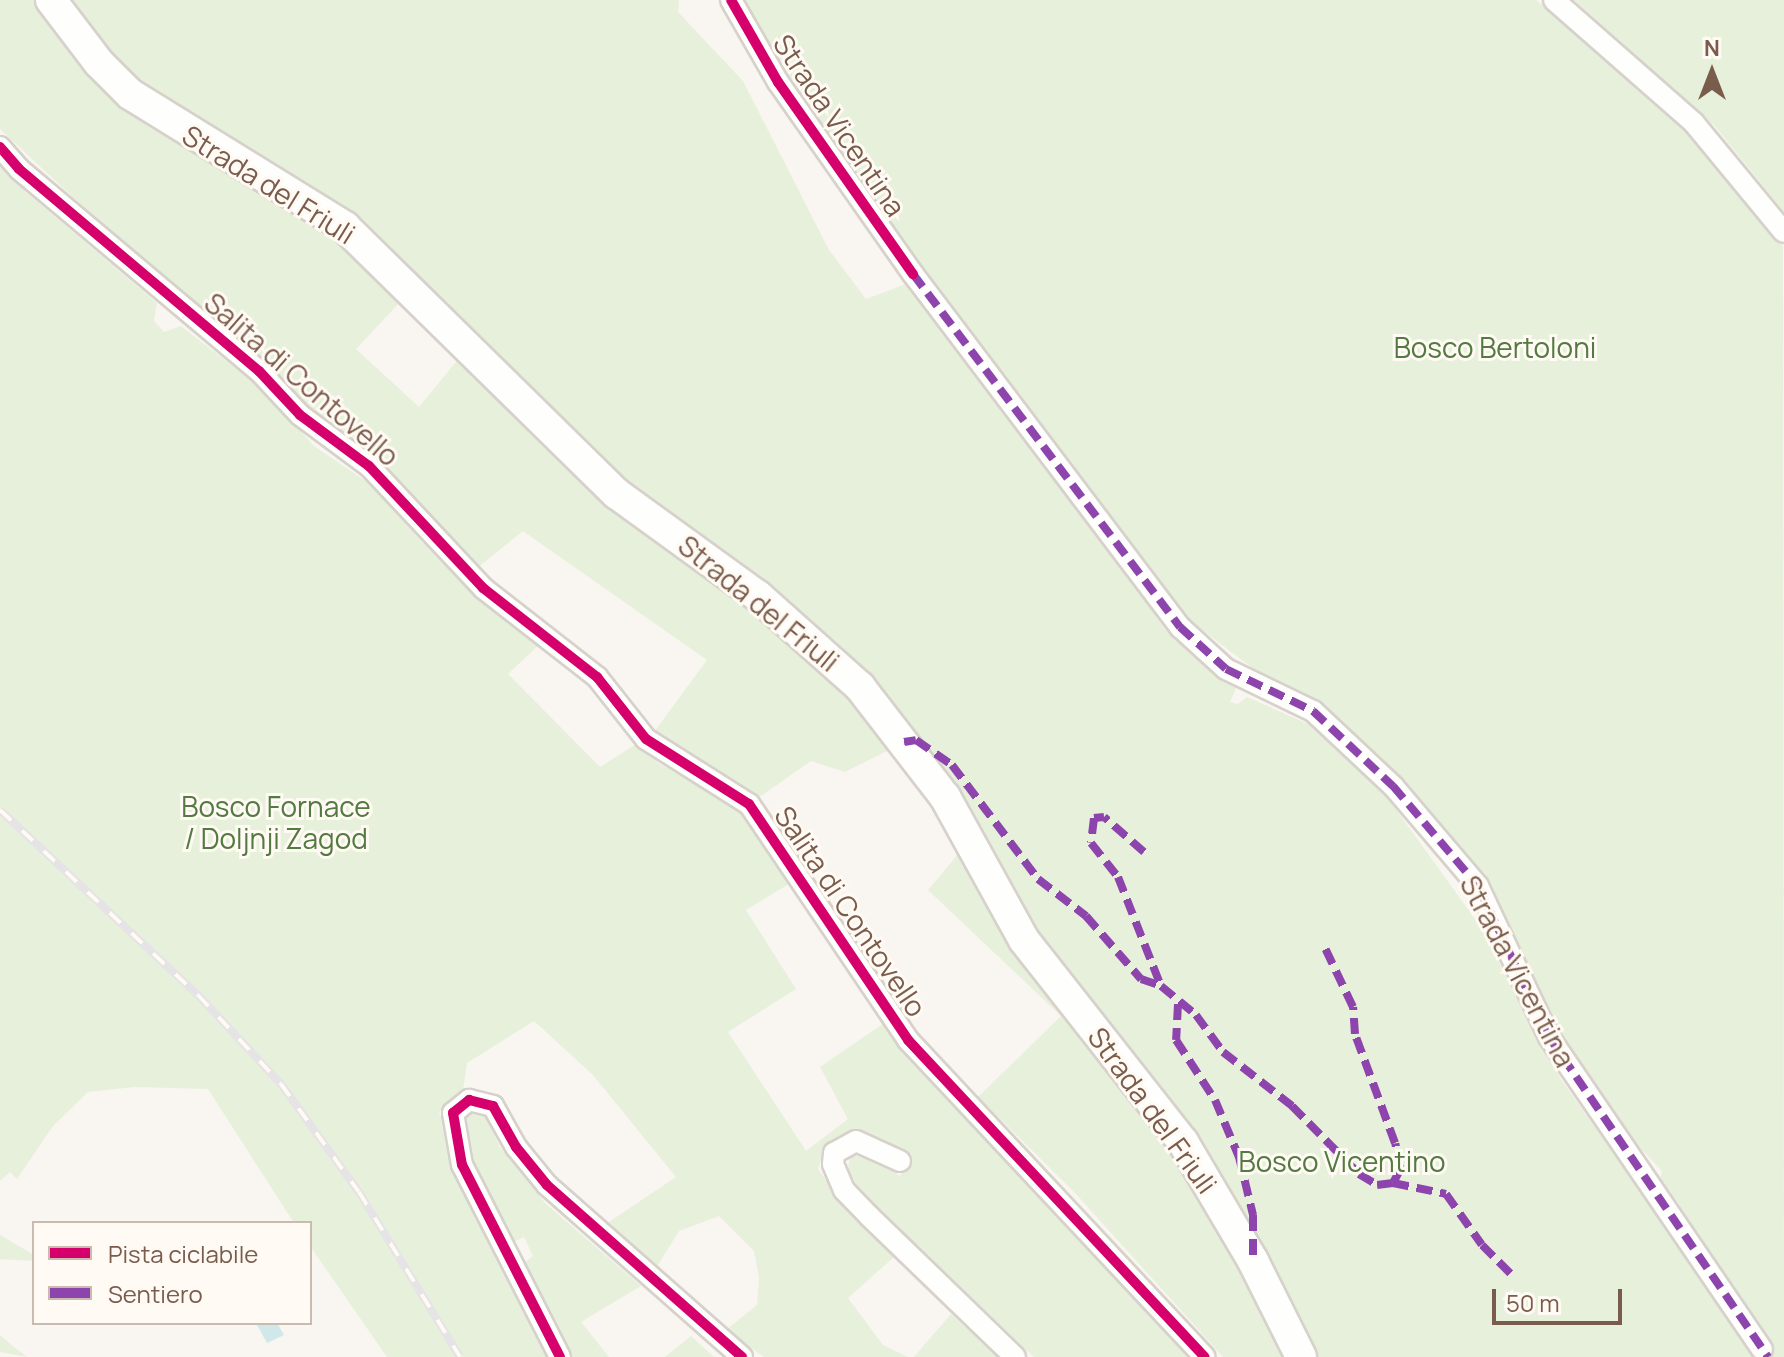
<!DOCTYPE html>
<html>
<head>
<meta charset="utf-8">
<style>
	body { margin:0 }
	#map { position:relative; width:1784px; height:1357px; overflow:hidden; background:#f9f5f0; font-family:Manrope,sans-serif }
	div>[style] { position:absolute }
	.green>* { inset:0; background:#e7f0db }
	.water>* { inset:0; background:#d0e8ea }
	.roads { filter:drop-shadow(2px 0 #d7d1cb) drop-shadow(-2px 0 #d7d1cb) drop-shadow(0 2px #d7d1cb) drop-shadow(0 -2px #d7d1cb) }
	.street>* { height:20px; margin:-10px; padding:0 10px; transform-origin:10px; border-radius:10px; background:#fefefd }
	.secondary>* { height:30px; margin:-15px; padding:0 15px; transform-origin:15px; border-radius:15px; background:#fefefd }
	.rail>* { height:8px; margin-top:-4px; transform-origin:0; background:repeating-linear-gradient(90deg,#fffaf3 0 15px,#e6e3e7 0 30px); box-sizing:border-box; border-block:2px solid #e6e3e7 }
	.quiet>* { height:8px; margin-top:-4px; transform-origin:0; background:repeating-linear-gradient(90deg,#8e44ad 0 16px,transparent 0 24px) }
	.cycleway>* { height:10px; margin:-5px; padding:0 5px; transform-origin:5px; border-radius:5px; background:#d6006c }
	span { translate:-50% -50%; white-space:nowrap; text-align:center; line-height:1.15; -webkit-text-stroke:6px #fffaf3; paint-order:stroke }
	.street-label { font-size:28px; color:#7a5c4d }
	.park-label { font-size:28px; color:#537a41 }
	.legend { position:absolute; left:32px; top:1221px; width:280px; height:104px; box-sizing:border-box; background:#fffaf3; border:2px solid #cabbb1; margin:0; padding:10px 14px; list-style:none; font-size:24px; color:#7a5c4d }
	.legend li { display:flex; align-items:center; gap:16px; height:40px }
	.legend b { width:40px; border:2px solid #cabbb1 }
	.north { position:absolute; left:1672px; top:32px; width:80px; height:80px; -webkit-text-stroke:6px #fffaf3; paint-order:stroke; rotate:0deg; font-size:22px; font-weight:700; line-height:32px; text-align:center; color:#7a5c4d }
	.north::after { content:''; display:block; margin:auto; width:28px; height:36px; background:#7a5c4d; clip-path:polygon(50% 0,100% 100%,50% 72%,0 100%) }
	.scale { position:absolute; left:1492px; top:1289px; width:130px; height:36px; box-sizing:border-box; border:4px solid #7a5c4d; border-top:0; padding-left:10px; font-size:24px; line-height:28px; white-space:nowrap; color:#7a5c4d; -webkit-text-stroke:6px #fffaf3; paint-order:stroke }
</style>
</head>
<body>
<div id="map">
	<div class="green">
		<div style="clip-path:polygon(0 0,35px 0,105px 90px,303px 207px,402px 300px,356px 349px,419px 407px,460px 357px,573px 473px,657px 543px,737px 595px,850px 690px,891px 749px,845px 772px,811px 761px,758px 798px,731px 778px,672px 751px,654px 732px,707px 660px,523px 531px,477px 568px,363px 444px,313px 410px,63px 188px,0 129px)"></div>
		<div style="clip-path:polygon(65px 0,679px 0,678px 12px,743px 81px,829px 250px,866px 299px,906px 284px,1112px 550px,1164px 628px,1237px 686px,1230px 702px,1238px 704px,1247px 697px,1315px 727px,1372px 776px,1480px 926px,1560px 1078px,1759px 1357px,1318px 1357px,1232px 1192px,1166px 1093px,1040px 944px,948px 783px,872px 679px,837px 642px,620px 477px,496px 360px,142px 89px)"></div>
		<div style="clip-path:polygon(737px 0,1536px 0,1710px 154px,1783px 246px,1784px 1357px,1765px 1357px,1722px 1277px,1722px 1269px,1678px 1214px,1680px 1205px,1660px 1180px,1662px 1171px,1632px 1139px,1565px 1042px,1530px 968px,1455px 842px,1321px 707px,1271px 682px,1181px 614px,1136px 548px,924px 270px)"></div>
		<div style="clip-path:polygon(1574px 0,1784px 0,1784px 212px,1714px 125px)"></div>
		<div style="clip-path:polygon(0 163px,27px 193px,157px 303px,154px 321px,164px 332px,181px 326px,260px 387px,314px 446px,367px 482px,437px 558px,541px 643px,508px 674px,600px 767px,638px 743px,658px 763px,729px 802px,750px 822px,792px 882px,746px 910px,796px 989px,728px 1032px,806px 1151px,848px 1119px,820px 1067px,884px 1023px,1192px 1357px,1034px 1357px,860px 1190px,848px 1170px,850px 1155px,874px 1158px,900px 1176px,912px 1154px,863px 1133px,846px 1134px,826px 1146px,818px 1169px,848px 1211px,894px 1257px,848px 1298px,883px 1345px,908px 1357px,764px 1357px,726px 1330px,757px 1305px,759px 1277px,754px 1251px,719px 1216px,679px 1231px,656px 1268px,609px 1222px,676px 1177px,593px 1075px,534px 1021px,467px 1063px,463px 1090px,439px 1112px,471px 1202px,549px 1357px,387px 1357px,310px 1246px,310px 1223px,294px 1223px,208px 1089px,134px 1087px,88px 1092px,53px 1126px,17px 1179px,10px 1172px,0 1181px)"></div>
		<div style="clip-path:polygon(960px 852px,1175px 1155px,1230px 1244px,1287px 1357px,1223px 1357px,1076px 1194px,978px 1097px,1061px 1016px,928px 890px)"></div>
		<div style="clip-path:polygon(475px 1112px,487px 1116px,499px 1146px,545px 1203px,641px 1286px,581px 1322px,609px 1357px,572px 1357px,523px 1264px,533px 1256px,524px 1237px,513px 1242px,475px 1170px,463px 1132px,464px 1117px)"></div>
		<div style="clip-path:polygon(0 1235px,34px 1255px,34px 1261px,0 1259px)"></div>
		<div style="clip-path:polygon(951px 1314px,998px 1357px,914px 1357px)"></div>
		<div style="clip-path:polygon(0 1335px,14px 1347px,27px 1357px,0 1352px)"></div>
		<div style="clip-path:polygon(691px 1336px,714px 1357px,665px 1357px)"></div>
	</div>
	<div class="water">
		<div style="clip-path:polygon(256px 1323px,277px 1323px,284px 1335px,267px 1343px)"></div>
	</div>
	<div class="roads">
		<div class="street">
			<div style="left:731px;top:0;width:95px;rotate:60.2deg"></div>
			<div style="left:778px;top:82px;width:235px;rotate:54.9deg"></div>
			<div style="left:913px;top:274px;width:443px;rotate:52.9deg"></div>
			<div style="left:1180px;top:627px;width:62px;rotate:42.4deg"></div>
			<div style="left:1226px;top:669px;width:97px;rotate:25.8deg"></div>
			<div style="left:1313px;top:711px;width:110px;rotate:43.2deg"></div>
			<div style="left:1393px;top:786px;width:131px;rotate:49.6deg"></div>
			<div style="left:1478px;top:886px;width:167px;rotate:64.8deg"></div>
			<div style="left:1549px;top:1037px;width:378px;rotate:55.7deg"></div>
			<div style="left:1554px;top:0;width:186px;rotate:41.3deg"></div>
			<div style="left:1694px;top:123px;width:141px;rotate:50.5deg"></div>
			<div style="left:0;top:147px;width:29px;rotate:49deg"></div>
			<div style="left:19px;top:169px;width:314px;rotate:40.1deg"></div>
			<div style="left:259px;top:371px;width:60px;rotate:47deg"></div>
			<div style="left:300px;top:415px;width:86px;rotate:36.5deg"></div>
			<div style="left:369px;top:466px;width:167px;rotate:46.9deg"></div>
			<div style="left:483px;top:588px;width:145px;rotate:38deg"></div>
			<div style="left:597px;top:677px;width:79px;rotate:51.7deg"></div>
			<div style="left:646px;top:739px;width:122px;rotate:32.3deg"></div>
			<div style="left:749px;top:804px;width:285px;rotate:56deg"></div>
			<div style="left:908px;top:1040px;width:434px;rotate:46.9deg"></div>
			<div style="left:900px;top:1161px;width:48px;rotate:-155.6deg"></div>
			<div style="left:856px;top:1141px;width:25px;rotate:151deg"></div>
			<div style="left:834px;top:1153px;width:11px;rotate:95deg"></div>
			<div style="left:833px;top:1164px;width:28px;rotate:67deg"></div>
			<div style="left:844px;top:1190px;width:36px;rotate:46deg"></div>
			<div style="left:869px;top:1216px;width:203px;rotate:44deg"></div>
			<div style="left:560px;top:1357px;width:216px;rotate:-117deg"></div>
			<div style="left:462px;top:1165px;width:53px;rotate:-99.8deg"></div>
			<div style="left:453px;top:1113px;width:21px;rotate:-39deg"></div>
			<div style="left:469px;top:1100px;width:25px;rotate:14deg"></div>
			<div style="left:493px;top:1106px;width:47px;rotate:60.7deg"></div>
			<div style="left:516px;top:1147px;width:49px;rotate:50.8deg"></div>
			<div style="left:547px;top:1185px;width:260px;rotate:41.4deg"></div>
		</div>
		<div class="secondary">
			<div style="left:51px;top:0;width:79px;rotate:52.7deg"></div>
			<div style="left:99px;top:63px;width:44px;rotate:45deg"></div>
			<div style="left:130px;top:94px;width:253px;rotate:31.7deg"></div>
			<div style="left:345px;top:227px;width:381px;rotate:44.5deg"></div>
			<div style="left:617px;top:494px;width:174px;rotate:35.9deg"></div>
			<div style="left:758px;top:596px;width:137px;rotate:41.7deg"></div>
			<div style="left:860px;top:687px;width:139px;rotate:52.3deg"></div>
			<div style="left:945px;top:797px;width:163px;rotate:61.1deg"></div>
			<div style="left:1024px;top:940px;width:257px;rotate:51.8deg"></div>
			<div style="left:1183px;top:1142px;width:138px;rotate:59.5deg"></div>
			<div style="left:1253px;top:1261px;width:107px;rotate:63.4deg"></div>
		</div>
	</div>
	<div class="rail">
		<div style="left:0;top:810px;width:271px;rotate:43.1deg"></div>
		<div style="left:198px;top:995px;width:122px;rotate:47deg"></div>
		<div style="left:281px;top:1084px;width:133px;rotate:54.2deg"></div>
		<div style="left:359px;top:1192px;width:193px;rotate:58.5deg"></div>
	</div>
	<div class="quiet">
		<div style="left:913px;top:274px;width:443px;rotate:52.9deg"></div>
		<div style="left:1180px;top:627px;width:62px;rotate:42.4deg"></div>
		<div style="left:1226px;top:669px;width:97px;rotate:25.8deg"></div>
		<div style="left:1313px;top:711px;width:110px;rotate:43.2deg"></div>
		<div style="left:1393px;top:786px;width:131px;rotate:49.6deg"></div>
		<div style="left:1478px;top:886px;width:167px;rotate:64.8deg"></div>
		<div style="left:1549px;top:1037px;width:388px;rotate:55.6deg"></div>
		<div style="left:904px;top:742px;width:12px;rotate:-9deg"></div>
		<div style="left:916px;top:740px;width:44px;rotate:34.8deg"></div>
		<div style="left:952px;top:765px;width:143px;rotate:53deg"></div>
		<div style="left:1038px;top:879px;width:61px;rotate:37.6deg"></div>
		<div style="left:1086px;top:916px;width:84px;rotate:48.9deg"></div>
		<div style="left:1141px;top:979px;width:21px;rotate:19deg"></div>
		<div style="left:1161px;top:986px;width:45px;rotate:39.6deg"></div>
		<div style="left:1196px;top:1015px;width:46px;rotate:53.9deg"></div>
		<div style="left:1223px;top:1052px;width:88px;rotate:38deg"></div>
		<div style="left:1292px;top:1106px;width:95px;rotate:45.4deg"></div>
		<div style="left:1359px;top:1174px;width:21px;rotate:31deg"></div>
		<div style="left:1377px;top:1185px;width:16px;rotate:-7deg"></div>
		<div style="left:1393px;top:1183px;width:15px;rotate:-62deg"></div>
		<div style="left:1400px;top:1170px;width:27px;rotate:-100deg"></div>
		<div style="left:1395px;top:1143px;width:116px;rotate:-110.2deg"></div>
		<div style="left:1355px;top:1034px;width:27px;rotate:-94deg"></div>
		<div style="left:1353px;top:1007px;width:68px;rotate:-115.4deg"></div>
		<div style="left:1144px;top:852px;width:53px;rotate:-138.8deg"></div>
		<div style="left:1104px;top:817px;width:10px;rotate:174deg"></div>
		<div style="left:1094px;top:818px;width:25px;rotate:97deg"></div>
		<div style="left:1091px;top:843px;width:43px;rotate:51.5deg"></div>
		<div style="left:1118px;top:877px;width:117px;rotate:68.5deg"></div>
		<div style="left:1178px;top:1004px;width:36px;rotate:93deg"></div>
		<div style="left:1176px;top:1040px;width:72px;rotate:57deg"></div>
		<div style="left:1215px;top:1100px;width:62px;rotate:67.2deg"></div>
		<div style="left:1239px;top:1157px;width:60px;rotate:76.4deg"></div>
		<div style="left:1253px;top:1215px;width:46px;rotate:90deg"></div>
		<div style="left:1393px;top:1183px;width:54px;rotate:11.7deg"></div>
		<div style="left:1446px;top:1194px;width:62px;rotate:54.8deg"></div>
		<div style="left:1482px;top:1245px;width:45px;rotate:45deg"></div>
	</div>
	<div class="cycleway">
		<div style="left:731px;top:0;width:95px;rotate:60.2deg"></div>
		<div style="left:778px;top:82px;width:235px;rotate:54.9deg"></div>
		<div style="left:0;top:147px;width:29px;rotate:49deg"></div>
		<div style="left:19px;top:169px;width:314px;rotate:40.1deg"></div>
		<div style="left:259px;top:371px;width:60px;rotate:47deg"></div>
		<div style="left:300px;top:415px;width:86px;rotate:36.5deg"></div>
		<div style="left:369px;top:466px;width:167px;rotate:46.9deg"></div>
		<div style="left:483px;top:588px;width:145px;rotate:38deg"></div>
		<div style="left:597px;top:677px;width:79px;rotate:51.7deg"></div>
		<div style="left:646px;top:739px;width:122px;rotate:32.3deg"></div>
		<div style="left:749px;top:804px;width:285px;rotate:56deg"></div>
		<div style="left:908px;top:1040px;width:434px;rotate:46.9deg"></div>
		<div style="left:560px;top:1357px;width:216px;rotate:-117deg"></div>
		<div style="left:462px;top:1165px;width:53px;rotate:-99.8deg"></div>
		<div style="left:453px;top:1113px;width:21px;rotate:-39deg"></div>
		<div style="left:469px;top:1100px;width:25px;rotate:14deg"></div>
		<div style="left:493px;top:1106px;width:47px;rotate:60.7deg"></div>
		<div style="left:516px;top:1147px;width:49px;rotate:50.8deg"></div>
		<div style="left:547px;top:1185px;width:260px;rotate:41.4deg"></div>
	</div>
	<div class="street-label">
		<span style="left:840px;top:125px;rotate:56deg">Strada Vicentina</span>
		<span style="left:269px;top:184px;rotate:32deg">Strada del Friuli</span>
		<span style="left:302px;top:379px;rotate:41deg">Salita di Contovello</span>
		<span style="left:759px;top:603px;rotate:39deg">Strada del Friuli</span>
		<span style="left:851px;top:911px;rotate:56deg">Salita di Contovello</span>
		<span style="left:1518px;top:971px;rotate:62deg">Strada Vicentina</span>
		<span style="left:1153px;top:1110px;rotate:54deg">Strada del Friuli</span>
	</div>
	<div class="park-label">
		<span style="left:1495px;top:347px">Bosco Bertoloni</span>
		<span style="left:276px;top:822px">Bosco Fornace<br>/ Doljnji Zagod</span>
		<span style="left:1342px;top:1161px">Bosco Vicentino</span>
	</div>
	<ul class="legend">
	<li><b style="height:10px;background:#d6006c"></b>Pista ciclabile</li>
	<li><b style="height:10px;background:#8e44ad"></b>Sentiero</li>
	</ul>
	<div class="north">N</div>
	<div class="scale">50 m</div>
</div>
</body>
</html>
